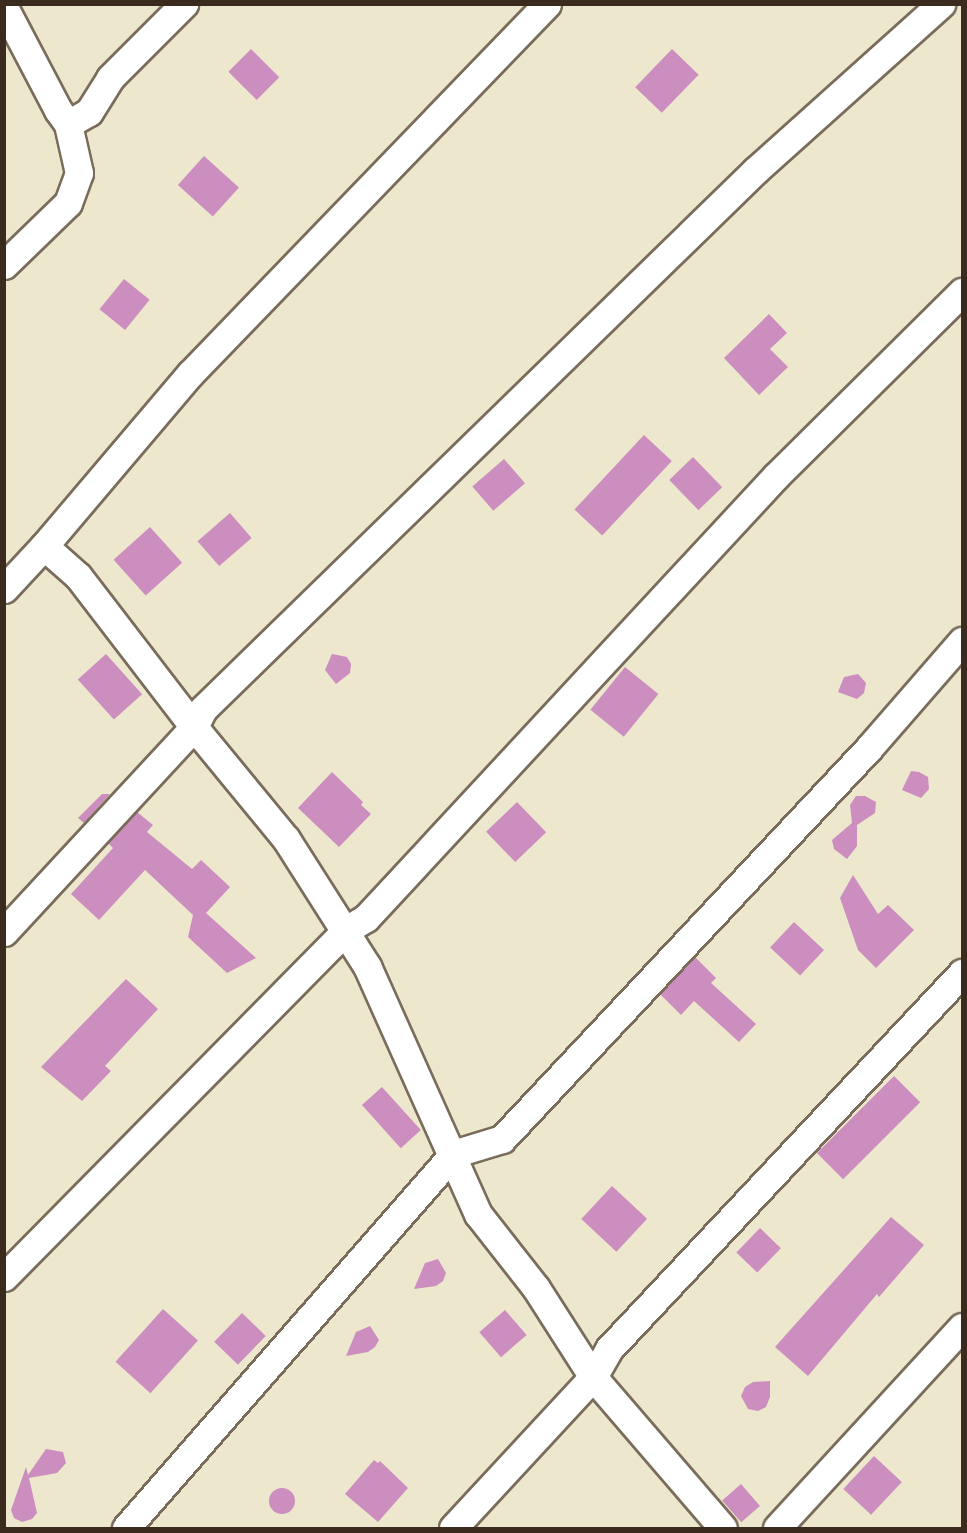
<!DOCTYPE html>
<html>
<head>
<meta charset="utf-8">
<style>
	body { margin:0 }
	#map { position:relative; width:967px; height:1533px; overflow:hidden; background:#ede7cd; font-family:"EB Garamond",serif }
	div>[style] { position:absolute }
	.building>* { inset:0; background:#cc8ebf; transform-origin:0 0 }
	.round { border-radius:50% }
	.roads { filter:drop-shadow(2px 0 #796c5b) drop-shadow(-2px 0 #796c5b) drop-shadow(0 2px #796c5b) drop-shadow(0 -2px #796c5b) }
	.street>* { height:27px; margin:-13.5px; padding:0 13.5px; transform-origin:13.5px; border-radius:13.5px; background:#fff }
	span { translate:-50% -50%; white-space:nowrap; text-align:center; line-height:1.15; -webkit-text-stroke:5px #f7f3e8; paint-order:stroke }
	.frame { position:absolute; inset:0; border:6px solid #3b2a1e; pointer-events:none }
</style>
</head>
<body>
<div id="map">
	<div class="building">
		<div style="left:251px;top:49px;width:40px;height:32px;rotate:45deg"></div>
		<div style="left:672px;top:49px;width:37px;height:53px;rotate:44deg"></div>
		<div style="left:204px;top:156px;width:47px;height:39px;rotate:42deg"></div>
		<div style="left:124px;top:279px;width:33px;height:39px;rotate:39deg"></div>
		<div style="clip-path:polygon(769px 314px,787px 333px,770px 349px,788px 367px,759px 395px,724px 358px)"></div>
		<div style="left:644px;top:435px;width:38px;height:102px;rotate:43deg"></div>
		<div style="left:693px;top:457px;width:42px;height:33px;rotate:46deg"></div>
		<div style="left:504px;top:459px;width:32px;height:42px;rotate:49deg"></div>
		<div style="left:230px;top:513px;width:33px;height:43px;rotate:49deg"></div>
		<div style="left:150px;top:527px;width:48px;height:49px;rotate:48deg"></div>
		<div style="left:106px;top:654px;width:54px;height:38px;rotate:48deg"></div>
		<div style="clip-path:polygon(332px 654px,347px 657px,351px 664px,350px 673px,336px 684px,325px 670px)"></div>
		<div style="left:625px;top:667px;width:43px;height:55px;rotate:39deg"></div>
		<div style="clip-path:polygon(858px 674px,866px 683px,864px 693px,857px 699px,838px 692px,844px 677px)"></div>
		<div style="clip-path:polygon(911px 771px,919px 772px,928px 777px,929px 789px,921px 798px,902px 790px)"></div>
		<div style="clip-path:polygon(332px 772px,363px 802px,361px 805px,371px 814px,339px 847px,298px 808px)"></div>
		<div style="clip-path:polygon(102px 794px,110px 794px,84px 823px,78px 818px)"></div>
		<div style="clip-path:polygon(856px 796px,865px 796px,876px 802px,875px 813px,857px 825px,857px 846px,847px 859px,834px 849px,832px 840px,852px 823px,850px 805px)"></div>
		<div style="left:517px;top:802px;width:42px;height:43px;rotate:46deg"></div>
		<div style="clip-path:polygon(137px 812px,153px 825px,147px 832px,192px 869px,201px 860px,230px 887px,206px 913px,256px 958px,227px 973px,188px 937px,193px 915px,145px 870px,99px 920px,71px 894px,113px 848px,108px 843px)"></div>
		<div style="clip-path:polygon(853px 875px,878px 914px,888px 905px,914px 930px,876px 968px,858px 950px,840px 898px)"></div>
		<div style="left:794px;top:922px;width:41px;height:35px;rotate:43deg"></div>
		<div style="clip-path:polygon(695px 957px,716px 978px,711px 983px,756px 1024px,739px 1042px,694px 1001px,681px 1015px,660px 994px)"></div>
		<div style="clip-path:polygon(126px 979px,158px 1009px,105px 1066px,111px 1071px,82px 1101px,41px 1067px)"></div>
		<div style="left:894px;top:1076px;width:37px;height:109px;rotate:45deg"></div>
		<div style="left:382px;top:1087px;width:58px;height:27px;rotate:48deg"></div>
		<div style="left:612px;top:1186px;width:48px;height:45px;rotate:43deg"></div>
		<div style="clip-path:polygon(891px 1217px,924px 1245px,879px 1297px,877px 1294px,808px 1376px,775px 1347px)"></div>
		<div style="left:760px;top:1228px;width:29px;height:34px;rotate:44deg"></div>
		<div style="clip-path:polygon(438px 1259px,446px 1273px,443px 1281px,436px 1286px,414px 1289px,425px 1263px)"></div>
		<div style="left:163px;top:1309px;width:47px;height:71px;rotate:42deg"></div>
		<div style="left:505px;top:1310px;width:33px;height:34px;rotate:49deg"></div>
		<div style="left:242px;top:1313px;width:33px;height:40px;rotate:44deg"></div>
		<div style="clip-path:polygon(370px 1326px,379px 1340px,375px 1347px,368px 1352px,346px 1356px,356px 1332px)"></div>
		<div style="clip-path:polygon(770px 1381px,770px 1397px,766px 1407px,758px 1411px,748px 1409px,741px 1396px,745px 1387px,753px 1382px)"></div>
		<div style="clip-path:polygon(46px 1449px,63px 1452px,66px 1463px,57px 1473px,29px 1478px,37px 1513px,32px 1519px,22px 1522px,14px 1518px,11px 1510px,26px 1467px,28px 1475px)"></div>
		<div style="left:874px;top:1456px;width:38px;height:45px;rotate:43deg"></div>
		<div style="clip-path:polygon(374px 1460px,378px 1463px,380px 1461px,408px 1488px,378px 1522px,345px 1494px)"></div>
		<div style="left:741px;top:1484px;width:29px;height:25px;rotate:49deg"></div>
		<div class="round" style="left:269px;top:1488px;width:26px;height:26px"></div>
	</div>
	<div class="roads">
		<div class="street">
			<div style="left:4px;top:7px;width:116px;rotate:62.3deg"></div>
			<div style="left:58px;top:110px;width:17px;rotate:54deg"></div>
			<div style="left:68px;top:124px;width:24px;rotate:-30deg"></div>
			<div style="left:89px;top:112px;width:40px;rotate:-58deg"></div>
			<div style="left:110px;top:78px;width:105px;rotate:-45deg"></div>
			<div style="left:4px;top:265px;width:89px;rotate:-44.1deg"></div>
			<div style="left:68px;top:203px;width:32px;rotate:-70deg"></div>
			<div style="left:79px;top:173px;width:50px;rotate:-102.7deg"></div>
			<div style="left:44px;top:546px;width:45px;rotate:41.4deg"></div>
			<div style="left:78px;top:576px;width:190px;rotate:52.5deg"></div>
			<div style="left:194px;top:727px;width:145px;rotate:50.6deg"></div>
			<div style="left:286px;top:839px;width:151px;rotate:57.5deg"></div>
			<div style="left:367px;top:966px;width:272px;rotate:65.9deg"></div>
			<div style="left:478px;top:1214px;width:94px;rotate:51.9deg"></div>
			<div style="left:536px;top:1288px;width:106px;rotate:57.4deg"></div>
			<div style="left:593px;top:1377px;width:199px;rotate:49.3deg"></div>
			<div style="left:4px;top:589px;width:59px;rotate:-47.1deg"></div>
			<div style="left:44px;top:546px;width:226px;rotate:-49.7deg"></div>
			<div style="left:190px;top:374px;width:514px;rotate:-46.02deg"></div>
			<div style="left:4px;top:932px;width:280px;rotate:-47.2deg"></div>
			<div style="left:194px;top:727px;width:20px;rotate:-63deg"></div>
			<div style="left:203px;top:709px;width:772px;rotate:-44.27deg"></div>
			<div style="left:756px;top:170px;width:249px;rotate:-41.9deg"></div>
			<div style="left:4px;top:1277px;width:487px;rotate:-45.4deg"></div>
			<div style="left:346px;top:930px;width:23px;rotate:-31deg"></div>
			<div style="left:366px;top:918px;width:603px;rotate:-47.15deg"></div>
			<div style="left:776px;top:476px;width:262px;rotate:-44.7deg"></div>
			<div style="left:126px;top:1528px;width:497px;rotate:-48.8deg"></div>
			<div style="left:453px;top:1154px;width:51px;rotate:-17deg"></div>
			<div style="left:502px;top:1139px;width:536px;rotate:-46.81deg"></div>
			<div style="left:869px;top:748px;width:142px;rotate:-49deg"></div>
			<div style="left:453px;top:1528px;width:206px;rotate:-47.2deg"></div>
			<div style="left:593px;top:1377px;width:32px;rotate:-60deg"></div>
			<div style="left:609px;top:1349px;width:516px;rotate:-46.81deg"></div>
			<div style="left:777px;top:1528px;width:273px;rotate:-47.4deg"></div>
		</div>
	</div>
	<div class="frame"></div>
</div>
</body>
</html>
